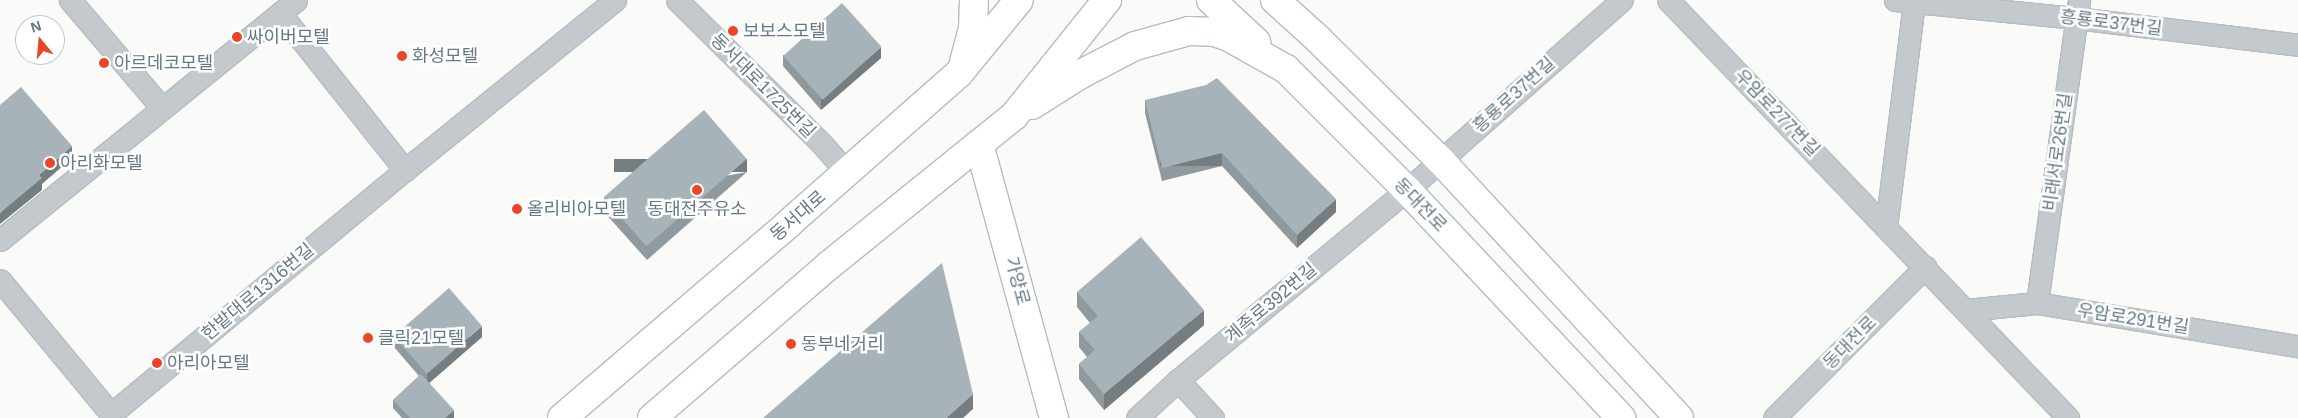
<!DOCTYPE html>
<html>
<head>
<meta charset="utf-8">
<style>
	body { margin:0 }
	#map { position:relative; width:2298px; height:418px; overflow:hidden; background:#fafaf8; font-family:Arial,"Noto Sans KR",sans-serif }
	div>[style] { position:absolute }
	.roads { filter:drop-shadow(1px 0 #b5bdc1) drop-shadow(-1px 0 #b5bdc1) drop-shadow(0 1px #b5bdc1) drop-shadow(0 -1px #b5bdc1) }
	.street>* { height:21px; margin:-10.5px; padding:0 10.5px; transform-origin:10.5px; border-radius:10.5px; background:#c3c9cc }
	.secondary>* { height:28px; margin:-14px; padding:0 14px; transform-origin:14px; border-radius:14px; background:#fff }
	.primary>* { height:28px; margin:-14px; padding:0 14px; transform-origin:14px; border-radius:14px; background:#fff }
	.wall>* { inset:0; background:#909a9e }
	.shaded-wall>* { inset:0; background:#757d81; transform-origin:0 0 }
	.building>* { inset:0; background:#a7b3b8; transform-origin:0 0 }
	.dots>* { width:14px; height:14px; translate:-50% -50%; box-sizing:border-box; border:2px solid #fff; border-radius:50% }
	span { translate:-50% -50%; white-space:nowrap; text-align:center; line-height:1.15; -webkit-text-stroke:5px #fff; paint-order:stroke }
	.street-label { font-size:18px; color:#647984 }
	.poi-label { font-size:18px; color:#647984 }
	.left { translate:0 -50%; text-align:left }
	.north { position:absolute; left:15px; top:15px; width:50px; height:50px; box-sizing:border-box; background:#fff; border:1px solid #c1c9ce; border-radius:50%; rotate:343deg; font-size:14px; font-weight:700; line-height:20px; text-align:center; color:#647984 }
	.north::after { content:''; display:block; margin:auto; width:18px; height:22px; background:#eb4427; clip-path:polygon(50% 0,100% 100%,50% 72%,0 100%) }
</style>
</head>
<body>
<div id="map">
	<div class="roads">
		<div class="street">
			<div style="left:70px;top:0;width:142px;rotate:49.6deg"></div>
			<div style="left:677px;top:0;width:204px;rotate:44.8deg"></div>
			<div style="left:822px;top:144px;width:38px;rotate:49deg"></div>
			<div style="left:1668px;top:0;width:579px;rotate:46.26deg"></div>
			<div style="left:1895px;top:0;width:182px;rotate:5.7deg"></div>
			<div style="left:2076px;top:18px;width:224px;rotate:6.9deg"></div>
			<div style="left:280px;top:13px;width:201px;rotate:51.5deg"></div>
			<div style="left:1886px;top:227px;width:227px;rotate:-82.9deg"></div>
			<div style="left:0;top:240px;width:381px;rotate:-39deg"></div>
			<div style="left:0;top:280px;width:179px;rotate:50.4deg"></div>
			<div style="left:2037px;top:303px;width:306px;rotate:-82.1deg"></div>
			<div style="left:1966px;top:310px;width:71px;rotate:-5.6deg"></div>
			<div style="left:2037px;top:303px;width:265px;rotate:9.4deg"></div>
			<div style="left:1178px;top:380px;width:52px;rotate:47.4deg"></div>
			<div style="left:111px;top:414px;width:382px;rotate:-39.7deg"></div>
			<div style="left:405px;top:170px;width:270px;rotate:-39deg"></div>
			<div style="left:1137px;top:418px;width:56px;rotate:-42.8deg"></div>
			<div style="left:1178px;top:380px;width:298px;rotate:-39.7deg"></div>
			<div style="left:1407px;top:190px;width:287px;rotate:-41.5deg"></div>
			<div style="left:1774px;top:418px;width:214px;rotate:-45deg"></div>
		</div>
		<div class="secondary">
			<div style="left:1318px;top:39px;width:173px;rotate:44.8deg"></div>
			<div style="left:1441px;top:161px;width:350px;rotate:47.2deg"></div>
			<div style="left:1286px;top:69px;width:171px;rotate:45deg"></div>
			<div style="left:1407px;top:190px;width:313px;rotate:46.8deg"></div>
			<div style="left:979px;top:144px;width:284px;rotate:74.7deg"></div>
		</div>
		<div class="primary">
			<div style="left:1211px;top:0;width:62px;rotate:43deg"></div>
			<div style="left:1275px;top:0;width:58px;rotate:42.2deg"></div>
			<div style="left:964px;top:62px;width:35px;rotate:-75deg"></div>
			<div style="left:973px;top:28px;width:28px;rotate:-88deg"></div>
			<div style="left:1032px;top:105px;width:58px;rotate:-32.3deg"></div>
			<div style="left:1081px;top:74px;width:61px;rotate:-27.4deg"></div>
			<div style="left:1135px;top:46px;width:56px;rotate:-15.5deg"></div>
			<div style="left:1189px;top:31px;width:25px;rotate:2deg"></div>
			<div style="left:1214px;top:32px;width:14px;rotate:17deg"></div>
			<div style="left:1227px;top:36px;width:68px;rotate:29.2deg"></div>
			<div style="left:562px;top:418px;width:298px;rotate:-40.6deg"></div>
			<div style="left:788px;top:224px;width:228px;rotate:-41.4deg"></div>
			<div style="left:959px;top:73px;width:94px;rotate:-50.6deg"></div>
			<div style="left:652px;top:418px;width:233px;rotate:-40.8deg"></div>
			<div style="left:828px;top:266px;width:239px;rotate:-38.9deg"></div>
			<div style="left:1014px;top:116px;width:149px;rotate:-51.3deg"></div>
		</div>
	</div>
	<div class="wall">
		<div style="clip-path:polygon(783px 55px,881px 58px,821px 110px,783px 66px)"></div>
		<div style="clip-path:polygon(1145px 100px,1336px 212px,1297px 248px,1222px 166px,1162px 181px,1145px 113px)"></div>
		<div style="clip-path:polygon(747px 172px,647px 260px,604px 212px,604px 198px)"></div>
		<div style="clip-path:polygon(1077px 292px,1204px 325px,1104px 410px,1079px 379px,1079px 364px,1087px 357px,1079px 347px,1079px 332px,1090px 323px,1077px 307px)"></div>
		<div style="clip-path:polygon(394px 336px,482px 337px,429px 383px,454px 418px,402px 418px,393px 408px,393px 400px,419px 376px,394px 347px)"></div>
	</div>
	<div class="shaded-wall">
		<div style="clip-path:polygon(881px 47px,881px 58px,821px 110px,821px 99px)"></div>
		<div style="clip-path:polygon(72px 146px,72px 158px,42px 184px,42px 190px,0 224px,0 213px,39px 175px)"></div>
		<div style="left:1222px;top:153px;width:13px;height:62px;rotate:90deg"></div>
		<div style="left:747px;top:159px;width:13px;height:133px;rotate:90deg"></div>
		<div style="clip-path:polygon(1336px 199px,1336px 212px,1297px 248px,1297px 235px)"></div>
		<div style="clip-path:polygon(1204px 310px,1204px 325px,1104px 410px,1104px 394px)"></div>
		<div style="clip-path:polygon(482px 326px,482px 337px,427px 385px,427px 374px)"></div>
		<div style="clip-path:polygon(973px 394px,973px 409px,963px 418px,946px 418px)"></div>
		<div style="clip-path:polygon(454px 410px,454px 418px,445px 418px)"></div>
	</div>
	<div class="building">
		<div style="left:842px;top:3px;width:59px;height:79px;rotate:48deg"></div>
		<div style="clip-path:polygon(1217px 78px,1336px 199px,1297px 235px,1222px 153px,1162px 168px,1145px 100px,1206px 85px)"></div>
		<div style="clip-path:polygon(21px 87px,72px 146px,39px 175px,42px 178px,0 213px,0 105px)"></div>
		<div style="left:704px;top:110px;width:65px;height:133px;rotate:49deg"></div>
		<div style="clip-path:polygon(1141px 237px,1204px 310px,1104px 394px,1079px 364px,1095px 350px,1079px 332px,1098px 316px,1077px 292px)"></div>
		<div style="clip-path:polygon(942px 263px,973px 394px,946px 418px,763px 418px)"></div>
		<div style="left:449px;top:288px;width:50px;height:73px;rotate:49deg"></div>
		<div style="clip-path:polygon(421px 374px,454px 410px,445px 418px,410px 418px,393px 400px)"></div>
	</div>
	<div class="dots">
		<div style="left:733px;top:31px;background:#eb4427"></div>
		<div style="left:237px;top:37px;background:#eb4427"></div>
		<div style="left:402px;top:56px;background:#eb4427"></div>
		<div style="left:104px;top:63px;background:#eb4427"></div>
		<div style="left:50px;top:163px;background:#eb4427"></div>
		<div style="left:697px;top:190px;background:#eb4427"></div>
		<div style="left:517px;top:209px;background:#eb4427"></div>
		<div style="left:368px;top:338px;background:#eb4427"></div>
		<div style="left:791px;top:344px;background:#eb4427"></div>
		<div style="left:157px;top:363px;background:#eb4427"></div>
	</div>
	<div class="street-label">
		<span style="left:2111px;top:23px;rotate:7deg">흥룡로37번길</span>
		<span style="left:763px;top:86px;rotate:45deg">동서대로1725번길</span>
		<span style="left:1514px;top:95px;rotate:-42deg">흥룡로37번길</span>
		<span style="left:1777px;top:113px;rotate:46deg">우암로277번길</span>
		<span style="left:2058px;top:152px;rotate:-82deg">비래서로26번길</span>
		<span style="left:1420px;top:205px;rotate:46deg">동대전로</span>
		<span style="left:798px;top:216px;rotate:-41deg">동서대로</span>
		<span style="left:1017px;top:281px;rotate:75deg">가양로</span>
		<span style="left:258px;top:292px;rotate:-40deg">한밭대로1316번길</span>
		<span style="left:1271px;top:303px;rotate:-40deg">계족로392번길</span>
		<span style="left:2133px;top:319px;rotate:9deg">우암로291번길</span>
		<span style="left:1850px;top:343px;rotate:-45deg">동대전로</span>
	</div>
	<div class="poi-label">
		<span class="left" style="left:743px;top:31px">보보스모텔</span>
		<span class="left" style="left:247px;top:37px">싸이버모텔</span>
		<span class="left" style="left:412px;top:56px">화성모텔</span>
		<span class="left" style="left:114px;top:63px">아르데코모텔</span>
		<span class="left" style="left:60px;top:163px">아리화모텔</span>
		<span class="left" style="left:527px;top:209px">올리비아모텔</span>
		<span style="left:697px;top:209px">동대전주유소</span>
		<span class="left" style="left:378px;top:338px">클릭21모텔</span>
		<span class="left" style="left:801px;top:344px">동부네거리</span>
		<span class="left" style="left:167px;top:363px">아리아모텔</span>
	</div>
	<div class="north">N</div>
</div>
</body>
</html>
